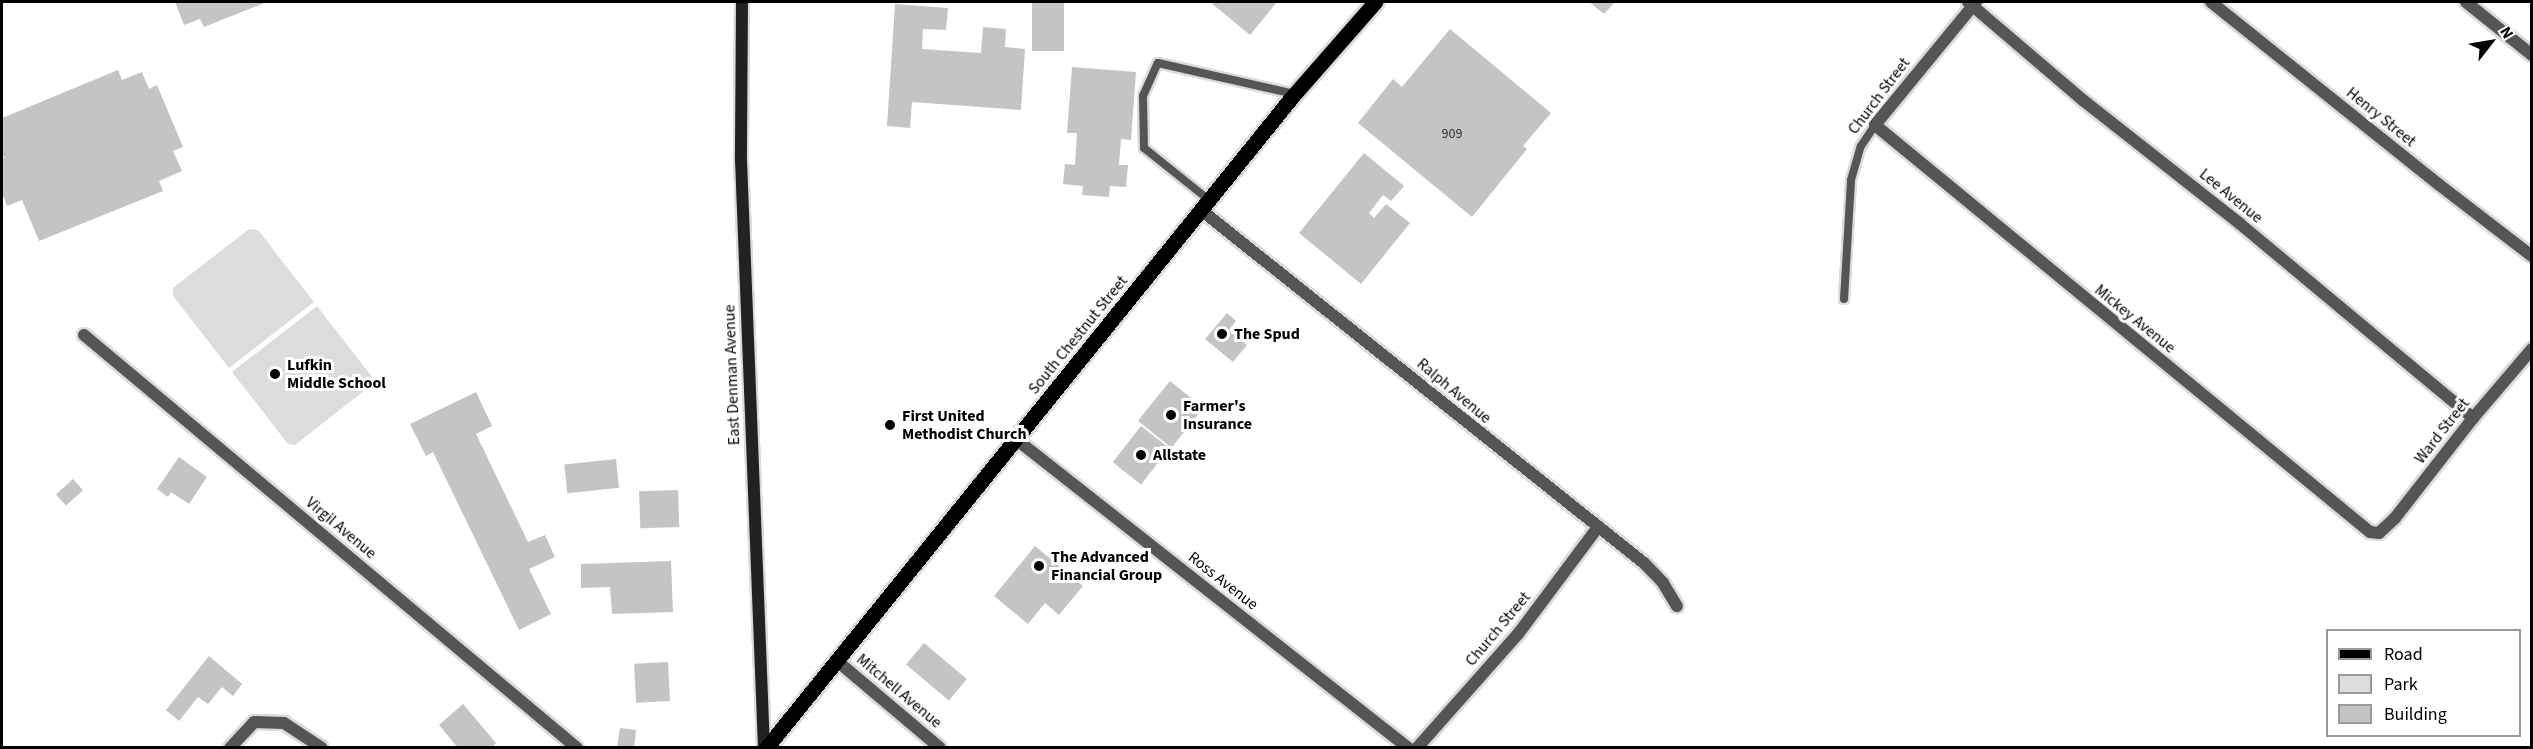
<!DOCTYPE html>
<html>
<head>
<meta charset="utf-8">
<style>
	body { margin:0 }
	#map { position:relative; width:2533px; height:749px; overflow:hidden; background:#fff; font-family:"Source Sans 3",sans-serif }
	div>[style] { position:absolute }
	.green>* { inset:0; background:#dcdcdc }
	.building>* { inset:0; background:#c4c4c4; transform-origin:0 0 }
	.roads { filter:drop-shadow(2px 0 #dbdbdb) drop-shadow(-2px 0 #dbdbdb) drop-shadow(0 2px #dbdbdb) drop-shadow(0 -2px #dbdbdb) }
	.lane>* { height:8px; margin:-4px; padding:0 4px; transform-origin:4px; border-radius:4px; background:#555 }
	.street>* { height:12px; margin:-6px; padding:0 6px; transform-origin:6px; border-radius:6px; background:#555 }
	.secondary>* { height:12px; margin:-6px; padding:0 6px; transform-origin:6px; border-radius:6px; background:#222 }
	.primary>* { height:15px; margin:-7.5px; padding:0 7.5px; transform-origin:7.5px; border-radius:7.5px; background:#000 }
	.dots>* { width:16px; height:16px; translate:-50% -50%; box-sizing:border-box; border:3px solid #fff; border-radius:50% }
	span { translate:-50% -50%; white-space:nowrap; text-align:center; line-height:1.15; -webkit-text-stroke:6px #fff; paint-order:stroke }
	.number-label { font-size:14px; color:#313131 }
	.number-label span { -webkit-text-stroke-width:0 }
	.street-label { font-size:16px; color:#000 }
	.poi-label { font-size:16px; color:#000; font-weight:700 }
	.left { translate:0 -50%; text-align:left }
	.frame { position:absolute; inset:0; border:3px solid #000; pointer-events:none }
	.legend { position:absolute; left:2326px; top:629px; width:195px; height:108px; box-sizing:border-box; background:#fff; border:2px solid #999; margin:0; padding:8px 10px; list-style:none; font-size:18px; color:#000 }
	.legend li { display:flex; align-items:center; gap:12px; height:30px }
	.legend b { width:30px; border:2px solid #999 }
	.north { position:absolute; left:2461px; top:12px; width:60px; height:60px; -webkit-text-stroke:4px #fff; paint-order:stroke; rotate:59deg; font-size:16px; font-weight:700; line-height:24px; text-align:center; color:#000 }
	.north::after { content:''; display:block; margin:auto; width:21px; height:27px; background:#000; clip-path:polygon(50% 0,100% 100%,50% 72%,0 100%) }
</style>
</head>
<body>
<div id="map">
	<div class="green">
		<div style="clip-path:polygon(249px 229px,258px 230px,314px 302px,229px 368px,173px 296px,173px 288px)"></div>
		<div style="clip-path:polygon(317px 306px,372px 377px,370px 386px,295px 445px,288px 444px,232px 372px)"></div>
	</div>
	<div class="building">
		<div style="clip-path:polygon(175px 2px,267px 2px,204px 27px,200px 19px,184px 25px)"></div>
		<div style="left:1032px;top:2px;width:32px;height:49px"></div>
		<div style="clip-path:polygon(1210px 2px,1277px 2px,1250px 35px)"></div>
		<div style="clip-path:polygon(1589px 2px,1615px 2px,1604px 14px)"></div>
		<div style="clip-path:polygon(895px 4px,948px 8px,946px 30px,923px 29px,922px 49px,981px 53px,983px 27px,1006px 29px,1005px 47px,1025px 49px,1021px 110px,912px 102px,910px 128px,887px 126px)"></div>
		<div style="clip-path:polygon(1450px 29px,1551px 113px,1523px 146px,1527px 149px,1472px 217px,1358px 123px,1393px 79px,1402px 87px)"></div>
		<div style="clip-path:polygon(1072px 67px,1136px 72px,1131px 140px,1121px 139px,1119px 165px,1128px 165px,1126px 187px,1110px 186px,1109px 197px,1082px 195px,1083px 186px,1063px 184px,1065px 164px,1075px 165px,1077px 133px,1067px 133px)"></div>
		<div style="clip-path:polygon(118px 70px,122px 80px,142px 72px,149px 89px,157px 85px,183px 147px,173px 151px,182px 171px,159px 181px,163px 191px,39px 241px,22px 200px,7px 206px,2px 192px,2px 159px,4px 158px,2px 152px,2px 118px)"></div>
		<div style="clip-path:polygon(1364px 153px,1404px 186px,1391px 201px,1383px 195px,1369px 213px,1374px 218px,1386px 204px,1410px 223px,1361px 284px,1299px 233px)"></div>
		<div style="clip-path:polygon(1227px 313px,1236px 321px,1229px 330px,1247px 345px,1233px 362px,1205px 339px)"></div>
		<div style="left:1170px;top:381px;width:43px;height:51px;rotate:39deg"></div>
		<div style="clip-path:polygon(476px 392px,492px 426px,476px 434px,528px 542px,545px 535px,555px 557px,529px 569px,551px 614px,519px 630px,433px 452px,426px 456px,410px 424px)"></div>
		<div style="left:1141px;top:426px;width:36px;height:46px;rotate:38deg"></div>
		<div style="clip-path:polygon(179px 457px,207px 477px,189px 504px,171px 492px,168px 497px,157px 489px)"></div>
		<div style="left:616px;top:459px;width:29px;height:52px;rotate:84deg"></div>
		<div style="left:73px;top:479px;width:15px;height:23px;rotate:48deg"></div>
		<div style="left:678px;top:490px;width:37px;height:39px;rotate:88deg"></div>
		<div style="clip-path:polygon(1035px 546px,1083px 586px,1059px 615px,1045px 603px,1028px 624px,994px 596px)"></div>
		<div style="clip-path:polygon(671px 561px,673px 612px,612px 614px,610px 587px,581px 588px,581px 564px)"></div>
		<div style="left:924px;top:643px;width:56px;height:28px;rotate:40deg"></div>
		<div style="clip-path:polygon(209px 656px,242px 684px,233px 696px,222px 687px,208px 704px,198px 697px,179px 721px,166px 710px)"></div>
		<div style="left:668px;top:662px;width:39px;height:34px;rotate:87deg"></div>
		<div style="clip-path:polygon(463px 704px,496px 743px,492px 748px,458px 748px,439px 725px)"></div>
		<div style="clip-path:polygon(620px 728px,636px 730px,634px 748px,617px 748px)"></div>
	</div>
	<div class="roads">
		<div class="lane">
			<div style="left:1209px;top:200px;width:83px;rotate:-141.3deg"></div>
			<div style="left:1144px;top:148px;width:52px;rotate:-91.1deg"></div>
			<div style="left:1143px;top:96px;width:36px;rotate:-66deg"></div>
			<div style="left:1158px;top:63px;width:140px;rotate:12.8deg"></div>
			<div style="left:1844px;top:299px;width:119px;rotate:-86.6deg"></div>
			<div style="left:1851px;top:180px;width:35px;rotate:-74deg"></div>
			<div style="left:1861px;top:146px;width:25px;rotate:-56deg"></div>
		</div>
		<div class="street">
			<div style="left:1968px;top:2px;width:153px;rotate:40.5deg"></div>
			<div style="left:2084px;top:101px;width:197px;rotate:38.2deg"></div>
			<div style="left:2239px;top:223px;width:305px;rotate:39.8deg"></div>
			<div style="left:1976px;top:2px;width:159px;rotate:129.4deg"></div>
			<div style="left:1875px;top:125px;width:641px;rotate:39.43deg"></div>
			<div style="left:2370px;top:532px;width:9px;rotate:6deg"></div>
			<div style="left:2379px;top:533px;width:22px;rotate:-43deg"></div>
			<div style="left:2395px;top:518px;width:127px;rotate:-52deg"></div>
			<div style="left:2473px;top:418px;width:91px;rotate:-49.5deg"></div>
			<div style="left:2211px;top:2px;width:291px;rotate:38.7deg"></div>
			<div style="left:2438px;top:184px;width:118px;rotate:37.5deg"></div>
			<div style="left:2466px;top:2px;width:85px;rotate:38.8deg"></div>
			<div style="left:1201px;top:210px;width:566px;rotate:38.55deg"></div>
			<div style="left:1644px;top:563px;width:28px;rotate:46deg"></div>
			<div style="left:1663px;top:583px;width:27px;rotate:59deg"></div>
			<div style="left:84px;top:335px;width:643px;rotate:39.95deg"></div>
			<div style="left:1017px;top:440px;width:498px;rotate:38.2deg"></div>
			<div style="left:836px;top:660px;width:136px;rotate:40.2deg"></div>
			<div style="left:230px;top:748px;width:35px;rotate:-47deg"></div>
			<div style="left:254px;top:722px;width:30px;rotate:2deg"></div>
			<div style="left:284px;top:723px;width:45px;rotate:33.3deg"></div>
			<div style="left:1417px;top:748px;width:152px;rotate:-48.5deg"></div>
			<div style="left:1518px;top:634px;width:134px;rotate:-53.2deg"></div>
		</div>
		<div class="secondary">
			<div style="left:742px;top:2px;width:158px;rotate:90.4deg"></div>
			<div style="left:741px;top:160px;width:588px;rotate:87.76deg"></div>
		</div>
		<div class="primary">
			<div style="left:766px;top:748px;width:836px;rotate:-51.07deg"></div>
			<div style="left:1291px;top:98px;width:128px;rotate:-48.8deg"></div>
		</div>
	</div>
	<div class="dots">
		<div style="left:1222px;top:334px;background:#000"></div>
		<div style="left:275px;top:374px;background:#000"></div>
		<div style="left:1171px;top:415px;background:#000"></div>
		<div style="left:890px;top:425px;background:#000"></div>
		<div style="left:1141px;top:455px;background:#000"></div>
		<div style="left:1039px;top:566px;background:#000"></div>
	</div>
	<div class="number-label">
		<span style="left:1452px;top:134px">909</span>
	</div>
	<div class="street-label">
		<span style="left:1879px;top:96px;rotate:-53deg">Church Street</span>
		<span style="left:2381px;top:117px;rotate:39deg">Henry Street</span>
		<span style="left:2231px;top:196px;rotate:39deg">Lee Avenue</span>
		<span style="left:2135px;top:319px;rotate:39deg">Mickey Avenue</span>
		<span style="left:1078px;top:335px;rotate:-51deg">South Chestnut Street</span>
		<span style="left:732px;top:375px;rotate:-92deg">East Denman Avenue</span>
		<span style="left:1454px;top:391px;rotate:40deg">Ralph Avenue</span>
		<span style="left:2442px;top:431px;rotate:-52deg">Ward Street</span>
		<span style="left:341px;top:528px;rotate:40deg">Virgil Avenue</span>
		<span style="left:1223px;top:581px;rotate:38deg">Ross Avenue</span>
		<span style="left:1498px;top:629px;rotate:-50deg">Church Street</span>
		<span style="left:899px;top:691px;rotate:40deg">Mitchell Avenue</span>
	</div>
	<div class="poi-label">
		<span class="left" style="left:1234px;top:334px">The Spud</span>
		<span class="left" style="left:287px;top:374px">Lufkin<br>Middle School</span>
		<span class="left" style="left:1183px;top:415px">Farmer's<br>Insurance</span>
		<span class="left" style="left:902px;top:425px">First United<br>Methodist Church</span>
		<span class="left" style="left:1153px;top:455px">Allstate</span>
		<span class="left" style="left:1051px;top:566px">The Advanced<br>Financial Group</span>
	</div>
	<div class="frame"></div>
	<ul class="legend">
	<li><b style="height:8px;background:#000"></b>Road</li>
	<li><b style="height:16px;background:#dcdcdc"></b>Park</li>
	<li><b style="height:16px;background:#c4c4c4"></b>Building</li>
	</ul>
	<div class="north">N</div>
</div>
</body>
</html>
